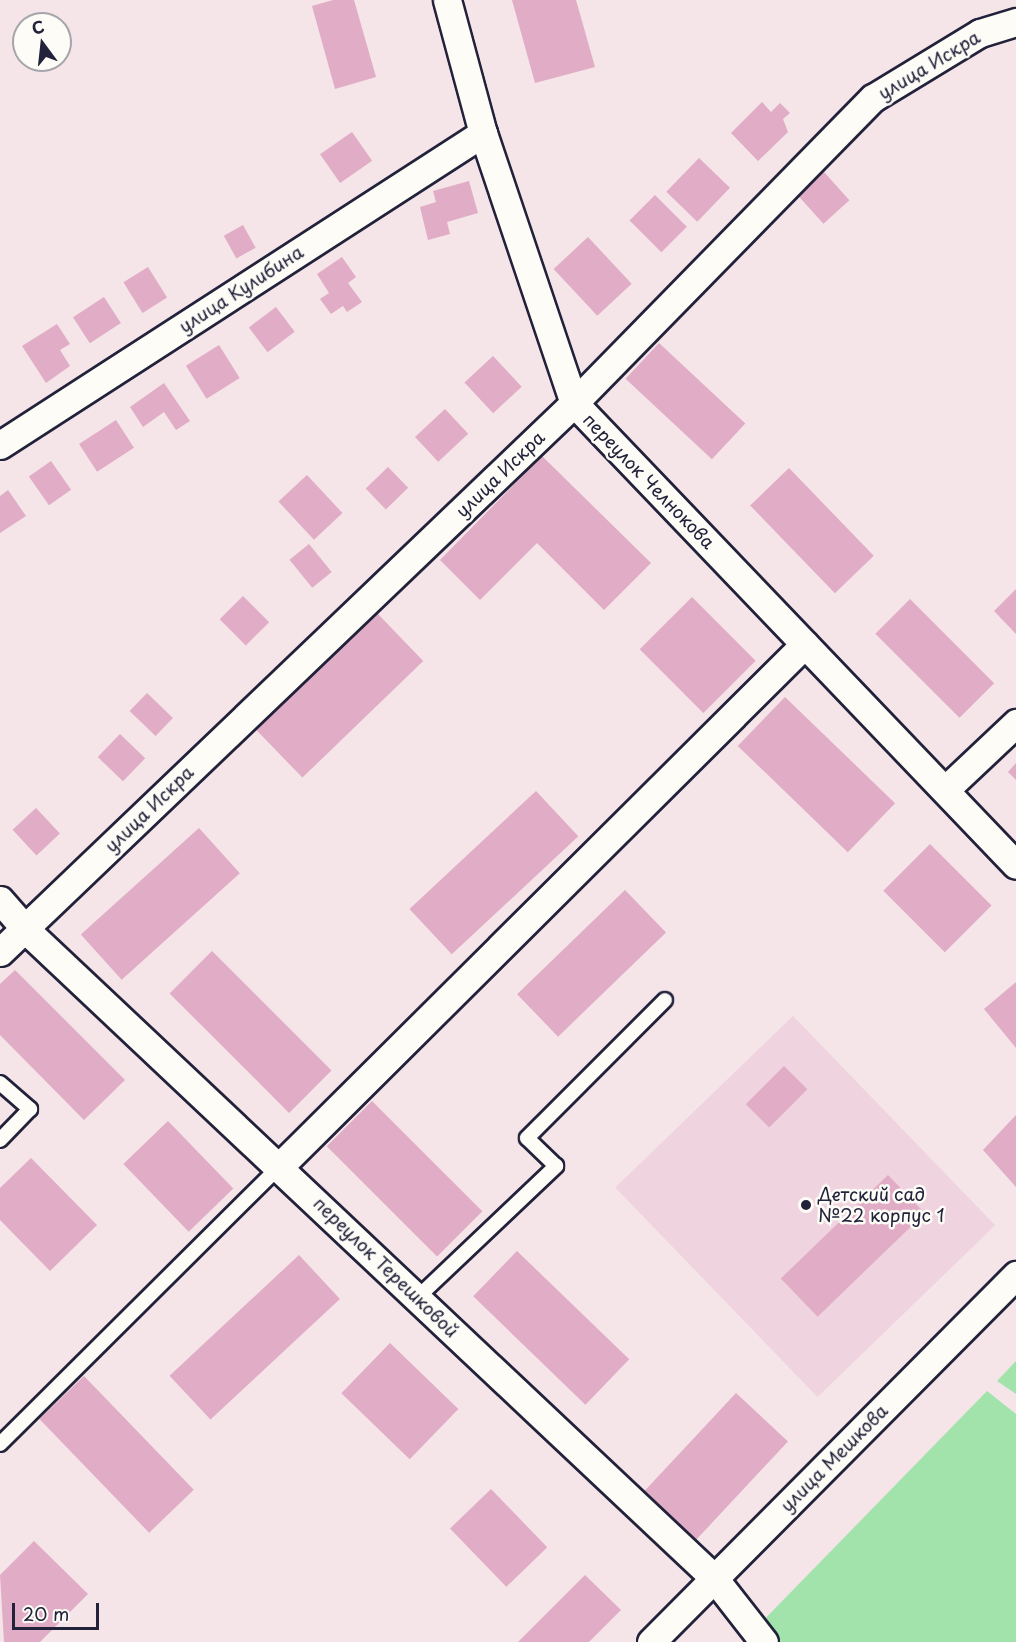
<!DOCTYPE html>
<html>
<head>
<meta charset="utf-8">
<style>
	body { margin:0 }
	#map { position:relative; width:1016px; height:1642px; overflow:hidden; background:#f5e4e8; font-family:"Playpen Sans",sans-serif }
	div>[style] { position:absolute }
	.built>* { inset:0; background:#efd3de; transform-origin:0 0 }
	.green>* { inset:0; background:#a2e3ac }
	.building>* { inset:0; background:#e1acc5; transform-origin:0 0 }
	.roads { filter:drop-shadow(2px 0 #22223b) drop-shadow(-2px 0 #22223b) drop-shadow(0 2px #22223b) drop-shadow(0 -2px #22223b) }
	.service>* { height:14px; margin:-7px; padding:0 7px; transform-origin:7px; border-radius:7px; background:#fdfcf7 }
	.minor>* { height:27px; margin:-13.5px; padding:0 13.5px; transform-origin:13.5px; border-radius:13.5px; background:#fdfcf7 }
	.dots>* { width:16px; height:16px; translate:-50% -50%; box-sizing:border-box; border:3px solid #fdfcf7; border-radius:50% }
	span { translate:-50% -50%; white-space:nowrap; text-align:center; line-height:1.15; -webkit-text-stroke:5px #fdfcf7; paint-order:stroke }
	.street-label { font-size:18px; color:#22223b }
	.poi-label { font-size:18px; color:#22223b }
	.left { translate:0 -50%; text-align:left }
	.north { position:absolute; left:12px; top:12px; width:60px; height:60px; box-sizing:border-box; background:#fdfcf7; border:2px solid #a5a5ac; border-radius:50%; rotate:345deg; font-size:16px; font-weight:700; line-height:24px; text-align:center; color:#22223b }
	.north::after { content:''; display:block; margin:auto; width:21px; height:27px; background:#22223b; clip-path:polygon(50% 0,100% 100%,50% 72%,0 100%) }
	.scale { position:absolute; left:12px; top:1603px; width:87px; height:27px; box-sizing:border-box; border:3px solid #22223b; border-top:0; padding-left:8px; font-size:18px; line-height:21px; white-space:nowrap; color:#22223b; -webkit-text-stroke:4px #fdfcf7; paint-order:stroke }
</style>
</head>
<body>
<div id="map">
	<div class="built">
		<div style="left:793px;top:1016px;width:291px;height:247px;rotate:46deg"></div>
	</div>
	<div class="green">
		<div style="clip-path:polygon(1016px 1361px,1016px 1394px,997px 1381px)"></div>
		<div style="clip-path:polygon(987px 1391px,1016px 1414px,1016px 1642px,767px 1642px,755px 1629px)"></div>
	</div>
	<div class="building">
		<div style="clip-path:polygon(333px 0,354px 0,376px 77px,335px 89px,312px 6px)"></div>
		<div style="clip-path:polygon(512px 0,576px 0,595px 67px,535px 83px)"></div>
		<div style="clip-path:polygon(762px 102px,771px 112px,780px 103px,790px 113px,783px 119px,788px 132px,758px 161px,731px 133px)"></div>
		<div style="left:352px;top:132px;width:35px;height:39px;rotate:55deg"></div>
		<div style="left:699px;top:158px;width:43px;height:47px;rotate:44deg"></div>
		<div style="left:824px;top:172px;width:38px;height:35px;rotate:48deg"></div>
		<div style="clip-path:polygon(469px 181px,478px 213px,447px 222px,450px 234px,428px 240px,420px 207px,436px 202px,433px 191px)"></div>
		<div style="left:655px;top:195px;width:45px;height:36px;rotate:45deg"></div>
		<div style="left:243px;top:225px;width:26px;height:22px;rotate:61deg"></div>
		<div style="left:588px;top:237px;width:64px;height:47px;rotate:47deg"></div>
		<div style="clip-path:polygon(342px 257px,356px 277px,348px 283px,362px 302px,347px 312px,343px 306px,331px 314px,320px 299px,329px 293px,317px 274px)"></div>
		<div style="left:148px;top:267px;width:36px;height:29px;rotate:58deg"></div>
		<div style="left:104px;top:297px;width:31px;height:37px;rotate:57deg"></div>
		<div style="left:276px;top:307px;width:31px;height:34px;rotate:53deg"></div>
		<div style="clip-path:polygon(57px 324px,70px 344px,60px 350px,70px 366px,46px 383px,22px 346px)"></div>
		<div style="left:659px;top:343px;width:118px;height:49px;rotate:43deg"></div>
		<div style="left:219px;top:345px;width:39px;height:39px;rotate:58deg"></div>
		<div style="left:493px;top:356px;width:42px;height:39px;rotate:47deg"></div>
		<div style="clip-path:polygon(164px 383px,190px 421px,176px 430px,164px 412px,143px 427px,130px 407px)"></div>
		<div style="left:445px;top:409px;width:34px;height:41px;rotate:47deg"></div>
		<div style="left:116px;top:420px;width:33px;height:44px;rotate:57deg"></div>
		<div style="clip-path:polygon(542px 456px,651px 563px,604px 610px,537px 543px,480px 600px,440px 560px)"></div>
		<div style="left:51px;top:461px;width:35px;height:27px;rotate:55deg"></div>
		<div style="left:388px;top:467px;width:29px;height:31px;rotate:46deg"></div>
		<div style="left:789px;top:468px;width:122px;height:54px;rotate:46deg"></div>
		<div style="left:307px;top:475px;width:52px;height:39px;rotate:47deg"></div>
		<div style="clip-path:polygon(8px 490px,26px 516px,0 533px,0 496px)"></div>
		<div style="left:309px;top:544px;width:36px;height:25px;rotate:51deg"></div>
		<div style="clip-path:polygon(1016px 589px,1016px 634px,994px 611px)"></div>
		<div style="left:243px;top:596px;width:37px;height:33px;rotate:45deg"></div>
		<div style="left:692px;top:597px;width:90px;height:74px;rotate:45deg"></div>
		<div style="left:910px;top:599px;width:119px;height:49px;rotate:45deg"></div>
		<div style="left:376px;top:612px;width:68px;height:168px;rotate:46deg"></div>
		<div style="left:147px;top:693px;width:36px;height:25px;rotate:44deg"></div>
		<div style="left:785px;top:697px;width:153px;height:68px;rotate:44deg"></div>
		<div style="left:120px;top:734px;width:35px;height:32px;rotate:44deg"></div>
		<div style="clip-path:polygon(1016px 763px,1016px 780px,1008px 772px)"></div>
		<div style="left:536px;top:791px;width:62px;height:173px;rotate:47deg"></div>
		<div style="left:36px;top:808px;width:35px;height:32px;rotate:47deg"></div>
		<div style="left:199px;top:828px;width:61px;height:159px;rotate:48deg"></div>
		<div style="left:930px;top:844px;width:87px;height:66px;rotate:45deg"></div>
		<div style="left:625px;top:890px;width:59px;height:150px;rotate:46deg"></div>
		<div style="left:212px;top:951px;width:169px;height:60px;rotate:45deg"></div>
		<div style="clip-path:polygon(15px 970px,125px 1080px,84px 1120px,0 1035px,0 984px)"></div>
		<div style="clip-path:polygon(1016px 982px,1016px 1048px,984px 1009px)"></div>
		<div style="left:784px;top:1066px;width:33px;height:54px;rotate:45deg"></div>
		<div style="left:372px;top:1101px;width:156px;height:64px;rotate:45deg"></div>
		<div style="clip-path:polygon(1016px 1115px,1016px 1187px,983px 1150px)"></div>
		<div style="left:168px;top:1121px;width:94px;height:62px;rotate:46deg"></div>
		<div style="clip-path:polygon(31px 1158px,97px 1225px,50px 1271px,0 1220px,0 1188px)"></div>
		<div style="left:888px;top:1175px;width:53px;height:149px;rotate:46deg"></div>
		<div style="left:517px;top:1251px;width:156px;height:63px;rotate:44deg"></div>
		<div style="left:299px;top:1255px;width:60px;height:177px;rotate:47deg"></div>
		<div style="left:390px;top:1343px;width:95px;height:70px;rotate:44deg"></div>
		<div style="left:84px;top:1376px;width:158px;height:62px;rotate:46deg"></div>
		<div style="left:736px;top:1393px;width:71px;height:142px;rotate:43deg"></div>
		<div style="left:491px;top:1489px;width:81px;height:57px;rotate:46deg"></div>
		<div style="clip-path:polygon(34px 1541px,88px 1594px,40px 1642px,4px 1642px,0 1575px)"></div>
		<div style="clip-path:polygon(585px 1575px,621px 1610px,589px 1642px,518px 1642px)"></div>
	</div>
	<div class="roads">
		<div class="service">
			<div style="left:0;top:1083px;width:40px;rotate:41deg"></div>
			<div style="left:30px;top:1109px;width:43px;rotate:134.1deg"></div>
			<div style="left:417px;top:1298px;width:192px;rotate:-43.5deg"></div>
			<div style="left:556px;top:1166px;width:40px;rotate:-136deg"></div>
			<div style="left:527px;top:1138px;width:195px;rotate:-45deg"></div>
			<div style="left:0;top:1444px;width:395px;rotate:-44.8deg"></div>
		</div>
		<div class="minor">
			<div style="left:447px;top:0;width:138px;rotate:74.9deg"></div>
			<div style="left:483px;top:133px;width:285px;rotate:71.4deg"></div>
			<div style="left:574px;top:403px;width:639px;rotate:46.27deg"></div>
			<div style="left:0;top:445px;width:575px;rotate:-32.86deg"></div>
			<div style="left:945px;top:790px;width:98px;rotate:-43.3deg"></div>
			<div style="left:0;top:900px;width:37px;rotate:49deg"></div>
			<div style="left:24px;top:928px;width:948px;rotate:43.29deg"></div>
			<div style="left:714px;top:1578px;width:81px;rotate:52deg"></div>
			<div style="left:0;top:952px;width:794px;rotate:-43.72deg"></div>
			<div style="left:574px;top:403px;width:427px;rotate:-45.6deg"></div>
			<div style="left:873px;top:98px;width:125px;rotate:-31.3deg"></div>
			<div style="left:980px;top:33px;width:38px;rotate:-17deg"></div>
			<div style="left:280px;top:1166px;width:740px;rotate:-44.84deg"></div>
			<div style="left:651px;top:1642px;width:518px;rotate:-45.16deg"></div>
		</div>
	</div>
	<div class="dots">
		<div style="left:806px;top:1205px;background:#22223b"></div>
	</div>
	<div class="street-label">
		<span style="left:929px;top:65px;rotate:-31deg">улица Искра</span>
		<span style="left:241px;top:289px;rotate:-33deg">улица Кулибина</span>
		<span style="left:500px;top:474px;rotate:-44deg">улица Искра</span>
		<span style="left:649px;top:481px;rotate:46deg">переулок Челнокова</span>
		<span style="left:149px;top:809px;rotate:-44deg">улица Искра</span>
		<span style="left:386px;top:1267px;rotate:44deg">переулок Терешковой</span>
		<span style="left:834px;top:1458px;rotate:-45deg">улица Мешкова</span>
	</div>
	<div class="poi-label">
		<span class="left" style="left:818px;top:1205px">Детский сад<br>№22 корпус 1</span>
	</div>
	<div class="north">С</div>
	<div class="scale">20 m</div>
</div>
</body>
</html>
